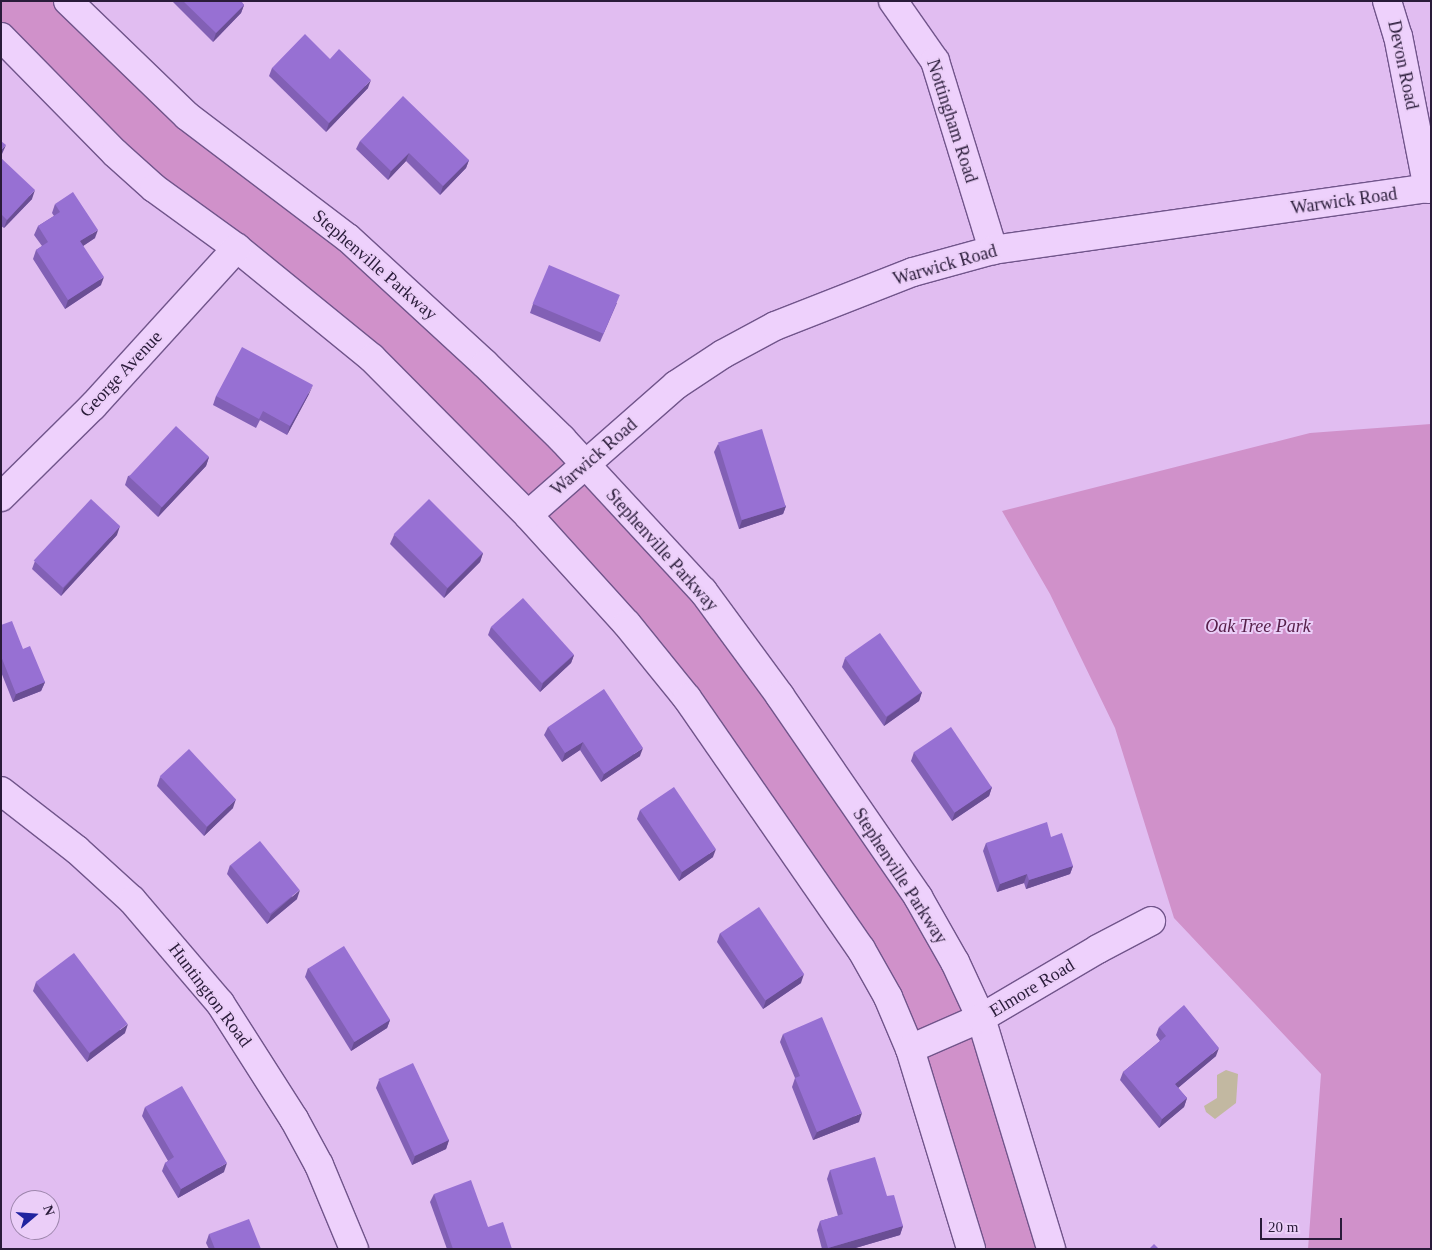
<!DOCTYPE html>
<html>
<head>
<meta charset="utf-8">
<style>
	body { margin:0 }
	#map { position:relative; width:1432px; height:1250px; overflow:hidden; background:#e1bdf1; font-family:Georgia,serif }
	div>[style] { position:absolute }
	.green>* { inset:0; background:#d091ca }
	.water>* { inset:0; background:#c2b8a1 }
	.roads { filter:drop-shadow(1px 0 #71558b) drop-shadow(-1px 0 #71558b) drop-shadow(0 1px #71558b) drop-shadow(0 -1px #71558b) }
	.minor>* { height:28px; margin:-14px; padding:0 14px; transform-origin:14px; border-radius:14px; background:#eed1fc }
	.wall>* { inset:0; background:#8260b5 }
	.shaded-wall>* { inset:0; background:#6a4e94 }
	.building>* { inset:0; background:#9770d3; transform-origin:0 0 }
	span { translate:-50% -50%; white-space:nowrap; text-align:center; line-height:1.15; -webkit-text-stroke:4px #ebcef8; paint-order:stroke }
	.street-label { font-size:18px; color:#291b39 }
	.park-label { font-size:18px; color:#57204a; font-style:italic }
	.frame { position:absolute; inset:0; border:2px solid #291b39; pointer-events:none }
	.north { position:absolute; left:10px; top:1190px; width:50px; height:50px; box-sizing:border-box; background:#ebcef8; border:1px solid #9d86ac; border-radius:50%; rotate:72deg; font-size:14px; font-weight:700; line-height:20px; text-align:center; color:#291b39 }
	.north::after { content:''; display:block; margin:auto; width:18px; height:22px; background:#20239f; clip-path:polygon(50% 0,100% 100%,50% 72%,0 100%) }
	.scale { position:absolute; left:1260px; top:1218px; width:82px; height:22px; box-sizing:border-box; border:2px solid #291b39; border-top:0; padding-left:6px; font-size:15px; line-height:18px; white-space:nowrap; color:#291b39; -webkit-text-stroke:4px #ebcef8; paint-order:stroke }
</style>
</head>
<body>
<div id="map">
	<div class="green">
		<div style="clip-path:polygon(1px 1px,68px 1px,307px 206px,703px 591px,955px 962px,1051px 1249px,971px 1249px,911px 1049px,687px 698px,528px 515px,237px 248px,1px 37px)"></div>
		<div style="clip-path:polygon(1431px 424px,1431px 1249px,1308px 1249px,1321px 1074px,1174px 918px,1115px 728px,1050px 594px,1002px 511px,1310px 433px)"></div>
	</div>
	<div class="water">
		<div style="clip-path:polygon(1226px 1070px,1238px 1074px,1236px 1103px,1215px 1119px,1206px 1112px,1204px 1106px,1217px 1098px,1217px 1075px)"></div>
	</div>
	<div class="roads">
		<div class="minor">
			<div style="left:68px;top:1px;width:165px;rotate:44deg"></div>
			<div style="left:187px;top:116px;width:202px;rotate:37.2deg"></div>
			<div style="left:348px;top:238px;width:186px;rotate:42.6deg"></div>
			<div style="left:485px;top:364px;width:107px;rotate:44.2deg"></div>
			<div style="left:562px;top:439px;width:207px;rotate:47.2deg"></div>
			<div style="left:703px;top:591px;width:130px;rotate:53.7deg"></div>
			<div style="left:780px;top:696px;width:244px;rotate:55.5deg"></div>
			<div style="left:918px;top:897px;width:75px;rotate:60.4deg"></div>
			<div style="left:955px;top:962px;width:62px;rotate:65.1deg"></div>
			<div style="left:981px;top:1018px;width:241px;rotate:73.1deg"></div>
			<div style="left:893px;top:1px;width:73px;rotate:55deg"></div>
			<div style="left:935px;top:61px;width:198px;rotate:72.9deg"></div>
			<div style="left:1387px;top:1px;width:37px;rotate:73deg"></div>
			<div style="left:1398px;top:36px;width:156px;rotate:78.9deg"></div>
			<div style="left:1px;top:37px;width:163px;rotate:45.5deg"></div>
			<div style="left:115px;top:153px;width:52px;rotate:41.9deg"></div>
			<div style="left:154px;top:188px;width:102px;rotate:35.9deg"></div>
			<div style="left:237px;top:248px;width:174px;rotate:39.2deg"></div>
			<div style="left:372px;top:358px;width:221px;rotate:45.2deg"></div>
			<div style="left:528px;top:515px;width:147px;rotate:47.8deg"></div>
			<div style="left:627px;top:624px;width:95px;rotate:51deg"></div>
			<div style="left:687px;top:698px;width:305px;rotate:55.3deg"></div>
			<div style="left:861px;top:949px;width:55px;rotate:60.6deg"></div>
			<div style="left:888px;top:997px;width:56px;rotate:67.1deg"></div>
			<div style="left:910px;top:1049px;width:209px;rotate:73deg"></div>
			<div style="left:1px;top:497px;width:129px;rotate:-44.7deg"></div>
			<div style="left:93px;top:406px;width:214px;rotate:-47.7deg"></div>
			<div style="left:528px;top:515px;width:197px;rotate:-41.3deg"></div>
			<div style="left:676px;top:385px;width:56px;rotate:-33.4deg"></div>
			<div style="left:723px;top:354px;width:59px;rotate:-28.3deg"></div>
			<div style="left:775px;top:326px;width:148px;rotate:-21.4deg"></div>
			<div style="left:913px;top:272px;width:83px;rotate:-15.4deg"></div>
			<div style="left:993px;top:250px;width:442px;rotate:-8.1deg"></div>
			<div style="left:1px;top:791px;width:96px;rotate:37.8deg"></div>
			<div style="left:77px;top:850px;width:74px;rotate:42.3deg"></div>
			<div style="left:132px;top:900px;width:135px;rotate:49.5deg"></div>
			<div style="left:220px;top:1003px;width:138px;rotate:57.5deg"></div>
			<div style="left:294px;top:1119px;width:52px;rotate:61.5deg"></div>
			<div style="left:319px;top:1165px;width:91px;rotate:67.4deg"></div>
			<div style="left:910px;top:1049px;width:77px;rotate:-23.6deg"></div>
			<div style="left:981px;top:1018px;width:136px;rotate:-30.5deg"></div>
			<div style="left:1098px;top:949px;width:60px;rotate:-27.8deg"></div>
		</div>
	</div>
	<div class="wall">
		<div style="clip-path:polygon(172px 1px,241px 1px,244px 5px,241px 13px,213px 42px)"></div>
		<div style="clip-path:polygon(330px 59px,368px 88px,326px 132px,269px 76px,272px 68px)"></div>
		<div style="clip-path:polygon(360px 141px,469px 160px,466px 168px,440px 195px,406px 161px,388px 180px,356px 149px)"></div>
		<div style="clip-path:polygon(1px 158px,32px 199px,4px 228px,1px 226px)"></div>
		<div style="clip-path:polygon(55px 204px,95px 238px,83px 246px,101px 285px,65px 309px,33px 259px,36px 250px,42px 246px,34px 235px,38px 226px,54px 216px,52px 213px)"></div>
		<div style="clip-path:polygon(617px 303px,600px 342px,530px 313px,533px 304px)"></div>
		<div style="clip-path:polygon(309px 394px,287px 435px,260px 420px,256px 428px,213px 405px,216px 396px)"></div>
		<div style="clip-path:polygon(718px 444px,786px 506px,783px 514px,739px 529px,714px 452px)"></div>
		<div style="clip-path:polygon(209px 457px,206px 466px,158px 517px,125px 485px,128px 476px)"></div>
		<div style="clip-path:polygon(117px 535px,61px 596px,32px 569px,35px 561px)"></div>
		<div style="clip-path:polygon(394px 535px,483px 553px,480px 562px,444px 598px,390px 544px)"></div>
		<div style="clip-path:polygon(1px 625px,45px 682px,41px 691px,13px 702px,1px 672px)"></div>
		<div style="clip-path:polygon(491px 627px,574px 655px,571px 663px,540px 692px,488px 635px)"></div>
		<div style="clip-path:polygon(845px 658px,922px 692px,919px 701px,884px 726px,842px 667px)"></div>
		<div style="clip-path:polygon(548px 727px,640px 756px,601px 782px,580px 750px,562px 762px,544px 735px)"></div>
		<div style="clip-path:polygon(914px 752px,992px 787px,989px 796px,952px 821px,911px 761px)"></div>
		<div style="clip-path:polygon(160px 777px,233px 808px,204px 836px,157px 786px)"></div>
		<div style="clip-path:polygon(640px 810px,713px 857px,679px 881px,637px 819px)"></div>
		<div style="clip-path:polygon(1051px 837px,1073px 866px,1070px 874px,1026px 889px,1024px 883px,997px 892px,983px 851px,986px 843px)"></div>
		<div style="clip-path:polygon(230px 865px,297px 899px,267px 924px,227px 874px)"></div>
		<div style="clip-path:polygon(720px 933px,801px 983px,763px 1009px,717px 942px)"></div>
		<div style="clip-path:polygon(308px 968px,390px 1020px,387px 1028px,351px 1051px,305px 977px)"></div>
		<div style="clip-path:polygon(36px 982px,125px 1033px,87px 1062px,33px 991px)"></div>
		<div style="clip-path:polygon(1159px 1027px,1216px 1056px,1178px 1088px,1187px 1098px,1184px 1107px,1159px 1128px,1120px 1080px,1123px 1072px,1160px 1041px,1156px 1035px)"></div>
		<div style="clip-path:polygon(783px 1034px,859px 1122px,813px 1140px,792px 1087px,795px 1078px,780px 1042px)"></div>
		<div style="clip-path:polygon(379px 1080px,449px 1140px,446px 1149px,412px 1165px,376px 1088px)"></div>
		<div style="clip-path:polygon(145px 1107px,224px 1172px,178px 1198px,162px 1171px,165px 1163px,168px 1161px,142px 1116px)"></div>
		<div style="clip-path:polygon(830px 1170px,887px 1196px,903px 1226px,900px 1235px,852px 1249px,822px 1249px,817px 1230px,820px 1221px,838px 1216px,827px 1179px)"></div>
		<div style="clip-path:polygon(434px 1194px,488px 1227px,512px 1249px,447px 1249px,430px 1202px)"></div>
		<div style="clip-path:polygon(209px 1234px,261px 1249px,209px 1249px,206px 1243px)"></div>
	</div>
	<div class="shaded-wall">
		<div style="clip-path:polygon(244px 5px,241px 13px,213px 42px,216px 33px)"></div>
		<div style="clip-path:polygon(371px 80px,368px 88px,326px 132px,329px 123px)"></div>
		<div style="clip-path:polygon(6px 145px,2px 154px,1px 155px,1px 150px)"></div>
		<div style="clip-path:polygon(409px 153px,406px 161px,388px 180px,391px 171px)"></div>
		<div style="clip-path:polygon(469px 160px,466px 168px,440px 195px,443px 186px)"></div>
		<div style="clip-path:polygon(35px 190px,32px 199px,4px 228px,7px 220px)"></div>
		<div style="clip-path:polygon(98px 230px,95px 238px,77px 250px,80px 241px)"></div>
		<div style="clip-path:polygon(104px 277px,101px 285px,65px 309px,68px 300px)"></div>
		<div style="clip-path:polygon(313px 385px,309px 394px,287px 435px,290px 426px)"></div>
		<div style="clip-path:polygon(209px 457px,206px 466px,158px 517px,161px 508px)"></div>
		<div style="clip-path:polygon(786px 506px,783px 514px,739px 529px,742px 520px)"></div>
		<div style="clip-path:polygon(120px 526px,117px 535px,61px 596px,64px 588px)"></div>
		<div style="clip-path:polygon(483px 553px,480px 562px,444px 598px,447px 589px)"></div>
		<div style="clip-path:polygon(574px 655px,571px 663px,540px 692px,543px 683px)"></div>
		<div style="clip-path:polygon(45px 682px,41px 691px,13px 702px,16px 694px)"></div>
		<div style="clip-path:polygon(922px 692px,919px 701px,884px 726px,887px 717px)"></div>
		<div style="clip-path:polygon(583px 742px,580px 750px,562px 762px,565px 753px)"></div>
		<div style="clip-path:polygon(643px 748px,640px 756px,601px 782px,604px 774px)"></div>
		<div style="clip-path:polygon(992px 787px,989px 796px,952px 821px,955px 812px)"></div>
		<div style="clip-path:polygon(236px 799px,233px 808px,204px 836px,207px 827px)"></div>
		<div style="clip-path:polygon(716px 849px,713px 857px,679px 881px,682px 872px)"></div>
		<div style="clip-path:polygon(1073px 866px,1070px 874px,1026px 889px,1029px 880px)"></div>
		<div style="clip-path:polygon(1027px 874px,1024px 883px,997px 892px,1000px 884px)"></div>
		<div style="clip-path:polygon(300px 890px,297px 899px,267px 924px,271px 915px)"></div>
		<div style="clip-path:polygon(804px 974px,801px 983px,763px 1009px,766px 1000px)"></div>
		<div style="clip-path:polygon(390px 1020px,387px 1028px,351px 1051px,354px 1042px)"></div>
		<div style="clip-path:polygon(128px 1024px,125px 1033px,87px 1062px,90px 1053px)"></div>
		<div style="clip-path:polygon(1219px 1048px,1216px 1056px,1172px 1093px,1175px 1084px)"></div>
		<div style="clip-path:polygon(1187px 1098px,1184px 1107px,1159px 1128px,1162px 1119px)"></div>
		<div style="clip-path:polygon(862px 1113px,859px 1122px,813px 1140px,817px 1132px)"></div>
		<div style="clip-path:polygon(449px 1140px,446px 1149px,412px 1165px,415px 1156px)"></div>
		<div style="clip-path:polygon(227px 1163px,224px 1172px,178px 1198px,181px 1189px)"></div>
		<div style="clip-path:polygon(903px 1226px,900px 1235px,852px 1249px,828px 1249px,828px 1248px)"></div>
	</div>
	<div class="building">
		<div style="clip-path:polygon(183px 1px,241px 1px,244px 5px,216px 33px)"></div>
		<div style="clip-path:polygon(305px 34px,330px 59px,339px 49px,371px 80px,329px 123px,272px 68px)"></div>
		<div style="clip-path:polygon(403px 96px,469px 160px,443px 186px,409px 153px,391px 171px,360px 141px)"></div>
		<div style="clip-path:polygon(1px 141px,6px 145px,1px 150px)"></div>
		<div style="clip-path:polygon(1px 158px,35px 190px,7px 220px,1px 214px)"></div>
		<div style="clip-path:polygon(73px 192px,98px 230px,80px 241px,104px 277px,68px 300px,36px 250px,48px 242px,38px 226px,60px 212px,55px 204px)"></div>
		<div style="left:549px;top:265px;width:77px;height:42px;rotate:23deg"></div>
		<div style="clip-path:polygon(242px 347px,313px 385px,290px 426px,263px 411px,259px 419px,216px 396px)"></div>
		<div style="left:176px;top:426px;width:45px;height:69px;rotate:43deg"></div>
		<div style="left:762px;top:429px;width:81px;height:46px;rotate:73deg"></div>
		<div style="left:91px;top:499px;width:40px;height:84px;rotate:43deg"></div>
		<div style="left:429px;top:499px;width:76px;height:50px;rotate:45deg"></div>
		<div style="left:523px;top:598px;width:76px;height:43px;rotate:48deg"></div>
		<div style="clip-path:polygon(12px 621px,23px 649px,30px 646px,45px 682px,16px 694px,1px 656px,1px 625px)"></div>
		<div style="left:880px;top:633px;width:72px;height:43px;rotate:55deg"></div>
		<div style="clip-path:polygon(604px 689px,643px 748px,604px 774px,583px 742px,565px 753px,548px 727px)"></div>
		<div style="left:951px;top:727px;width:73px;height:45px;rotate:56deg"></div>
		<div style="left:189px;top:749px;width:69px;height:40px;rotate:47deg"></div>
		<div style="left:674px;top:787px;width:75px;height:41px;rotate:56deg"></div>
		<div style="clip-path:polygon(1047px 822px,1051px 837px,1062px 833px,1073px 866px,1029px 880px,1027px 874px,1000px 884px,986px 843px)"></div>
		<div style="left:260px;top:841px;width:63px;height:38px;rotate:51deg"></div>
		<div style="left:759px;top:907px;width:81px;height:47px;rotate:56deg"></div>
		<div style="left:344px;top:946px;width:87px;height:42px;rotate:58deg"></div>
		<div style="left:74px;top:953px;width:89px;height:48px;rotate:53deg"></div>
		<div style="clip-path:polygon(1184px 1005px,1219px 1048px,1175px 1084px,1187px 1098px,1162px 1119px,1123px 1072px,1166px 1036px,1159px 1027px)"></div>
		<div style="clip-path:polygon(822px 1017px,862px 1113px,817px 1132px,795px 1078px,800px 1076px,783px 1034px)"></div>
		<div style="left:413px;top:1063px;width:85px;height:38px;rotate:65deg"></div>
		<div style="clip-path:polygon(182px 1086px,227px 1163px,181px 1189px,165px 1163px,174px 1157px,145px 1107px)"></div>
		<div style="clip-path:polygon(875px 1157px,887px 1196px,894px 1195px,903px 1226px,828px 1248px,820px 1221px,843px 1214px,830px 1170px)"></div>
		<div style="clip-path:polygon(471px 1180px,488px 1227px,503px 1222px,512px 1249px,453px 1249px,434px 1194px)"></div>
		<div style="clip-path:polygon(249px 1219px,261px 1249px,215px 1249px,209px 1234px)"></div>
		<div style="clip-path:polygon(1154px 1244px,1159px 1249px,1149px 1249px)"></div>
	</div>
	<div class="street-label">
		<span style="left:1403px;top:65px;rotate:78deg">Devon Road</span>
		<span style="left:952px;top:121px;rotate:72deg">Nottingham Road</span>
		<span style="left:1344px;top:201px;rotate:-8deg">Warwick Road</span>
		<span style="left:375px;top:265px;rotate:41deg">Stephenville Parkway</span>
		<span style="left:945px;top:265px;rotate:-16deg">Warwick Road</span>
		<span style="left:121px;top:374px;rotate:-47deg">George Avenue</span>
		<span style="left:594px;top:457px;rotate:-41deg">Warwick Road</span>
		<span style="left:662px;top:550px;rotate:48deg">Stephenville Parkway</span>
		<span style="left:900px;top:876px;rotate:57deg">Stephenville Parkway</span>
		<span style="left:1032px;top:988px;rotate:-31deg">Elmore Road</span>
		<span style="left:210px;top:995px;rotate:53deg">Huntington Road</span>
	</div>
	<div class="park-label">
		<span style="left:1258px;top:626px">Oak Tree Park</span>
	</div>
	<div class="frame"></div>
	<div class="north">N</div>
	<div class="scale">20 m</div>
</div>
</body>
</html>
